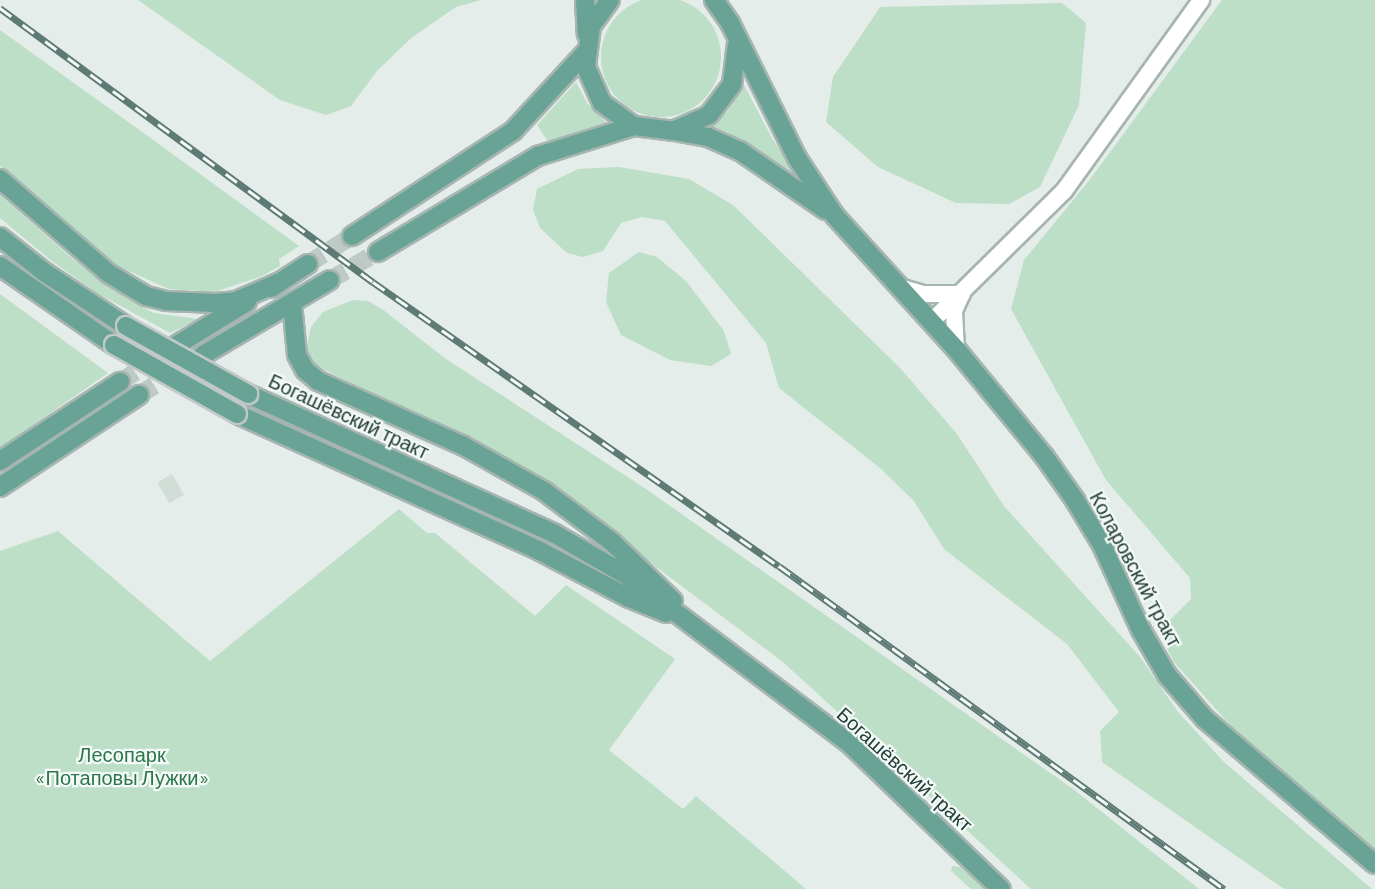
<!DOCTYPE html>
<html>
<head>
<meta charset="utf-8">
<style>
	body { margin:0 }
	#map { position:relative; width:1375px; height:889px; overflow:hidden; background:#e4ede9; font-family:Barlow,sans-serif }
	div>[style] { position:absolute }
	.built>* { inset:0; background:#d2ddd8; transform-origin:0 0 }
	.green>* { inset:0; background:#bddec7 }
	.round { border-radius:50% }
	.major-tunnel>* { height:18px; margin-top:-9px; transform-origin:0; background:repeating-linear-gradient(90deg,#bdcac6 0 18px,transparent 0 27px) }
	.roads { filter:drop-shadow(2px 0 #a6b5b0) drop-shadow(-2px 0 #a6b5b0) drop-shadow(0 2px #a6b5b0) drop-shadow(0 -2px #a6b5b0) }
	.minor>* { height:16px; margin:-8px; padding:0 8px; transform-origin:8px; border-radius:8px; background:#fff }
	.major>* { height:18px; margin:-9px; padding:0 9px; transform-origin:9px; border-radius:9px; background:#68a396 }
	.rail>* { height:7px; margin-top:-3.5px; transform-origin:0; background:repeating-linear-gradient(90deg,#f4faf7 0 14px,#5e7a74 0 28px); box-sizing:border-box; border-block:2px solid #5e7a74 }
	.bridges { filter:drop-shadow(2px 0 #c1c9c7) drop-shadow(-2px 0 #c1c9c7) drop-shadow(0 2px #c1c9c7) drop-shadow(0 -2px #c1c9c7) }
	.major-bridge>* { height:18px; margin:-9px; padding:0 9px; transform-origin:9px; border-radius:9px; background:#68a396 }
	span { translate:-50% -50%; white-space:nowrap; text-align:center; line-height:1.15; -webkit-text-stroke:4.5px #f4faf7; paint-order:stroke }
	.street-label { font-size:20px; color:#233f38 }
	.park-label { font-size:20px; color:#2d764c }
</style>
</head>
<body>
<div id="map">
	<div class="built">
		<div style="left:172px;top:474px;width:24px;height:17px;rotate:60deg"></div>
	</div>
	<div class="green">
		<div class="round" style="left:601px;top:-3px;width:120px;height:120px"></div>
		<div style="clip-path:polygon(138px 0,481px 0,456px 7px,411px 38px,377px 71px,351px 106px,326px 115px,280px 100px)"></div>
		<div style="clip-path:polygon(1222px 0,1375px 0,1375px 854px,1239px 735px,1173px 661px,1161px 636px,1169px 621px,1191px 599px,1190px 578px,1106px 480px,1011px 309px,1024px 260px,1088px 182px)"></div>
		<div style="clip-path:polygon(1062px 3px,1086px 23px,1079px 105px,1040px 187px,1009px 204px,956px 203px,878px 167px,826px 122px,833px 77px,880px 7px)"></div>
		<div style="clip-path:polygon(0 30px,145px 134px,299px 246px,279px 259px,280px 266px,260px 277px,214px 292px,169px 289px,115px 265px,0 166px)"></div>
		<div style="clip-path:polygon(576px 82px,587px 103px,608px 124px,549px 143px,537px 125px)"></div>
		<div style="clip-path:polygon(744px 85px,773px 140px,816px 196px,704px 132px,727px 112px)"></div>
		<div style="clip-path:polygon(619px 167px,689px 179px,733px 205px,900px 368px,957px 434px,1004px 506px,1140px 657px,1178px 712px,1224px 762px,1372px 889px,1284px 889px,1102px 762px,1100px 731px,1119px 712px,1067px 644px,944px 549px,914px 501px,880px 468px,779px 388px,766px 343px,665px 221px,642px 217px,621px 223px,603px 251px,583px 257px,567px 253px,540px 228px,533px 210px,537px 189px,578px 169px)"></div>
		<div style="clip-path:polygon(0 195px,74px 260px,128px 299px,154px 313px,198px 319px,170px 333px,97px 293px,53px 262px,0 218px)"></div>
		<div style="clip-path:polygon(639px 252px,657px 257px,686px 281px,724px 331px,731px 354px,711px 366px,670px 360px,621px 335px,606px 302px,609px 273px)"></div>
		<div style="clip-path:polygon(0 294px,108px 373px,0 448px)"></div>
		<div style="clip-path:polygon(353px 300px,368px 301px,382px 309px,446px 359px,646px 489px,1073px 789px,1199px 889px,1031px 889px,783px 662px,516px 462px,310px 363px,307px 346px,311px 327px,323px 312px)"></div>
		<div style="clip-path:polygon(399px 509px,427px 533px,435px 533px,535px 616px,566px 585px,675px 659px,609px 750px,683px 809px,696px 796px,806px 889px,0 889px,0 551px,58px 531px,210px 661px)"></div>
		<div style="clip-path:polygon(952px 866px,960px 867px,985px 889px,971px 889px,951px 871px)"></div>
	</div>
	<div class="major-tunnel">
		<div style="left:308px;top:264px;width:52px;rotate:-32.5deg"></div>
		<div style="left:330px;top:280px;width:56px;rotate:-30.3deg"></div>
		<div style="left:120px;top:382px;width:68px;rotate:-33deg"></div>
		<div style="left:139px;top:395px;width:75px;rotate:-32deg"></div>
	</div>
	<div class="roads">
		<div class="minor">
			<div style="left:899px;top:287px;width:25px;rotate:16deg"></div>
			<div style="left:923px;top:294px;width:39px"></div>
			<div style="left:931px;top:322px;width:187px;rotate:-44.6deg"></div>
			<div style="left:1064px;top:191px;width:235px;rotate:-54.3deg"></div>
			<div style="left:956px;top:349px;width:38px;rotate:-93deg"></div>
			<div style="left:954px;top:311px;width:17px;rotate:-66deg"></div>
		</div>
		<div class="major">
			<div style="left:585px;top:0;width:34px;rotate:87deg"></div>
			<div style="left:610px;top:0;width:32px;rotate:126deg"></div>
			<div style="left:591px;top:26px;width:41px;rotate:97deg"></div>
			<div style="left:586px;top:67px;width:39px;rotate:66deg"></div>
			<div style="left:602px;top:103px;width:39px;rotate:36deg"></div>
			<div style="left:634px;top:126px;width:39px;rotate:7deg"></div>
			<div style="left:673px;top:131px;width:39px;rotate:-24deg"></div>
			<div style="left:709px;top:115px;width:39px;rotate:-53deg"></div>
			<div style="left:732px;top:84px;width:39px;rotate:-83deg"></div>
			<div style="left:714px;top:0;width:28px;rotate:55deg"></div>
			<div style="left:730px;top:23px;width:151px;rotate:63.6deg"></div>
			<div style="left:797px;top:158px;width:69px;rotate:56.8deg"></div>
			<div style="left:835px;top:216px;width:180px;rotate:47.7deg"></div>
			<div style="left:956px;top:349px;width:139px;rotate:50.6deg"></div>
			<div style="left:1044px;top:456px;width:54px;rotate:54.8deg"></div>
			<div style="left:1075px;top:500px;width:52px;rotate:59deg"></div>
			<div style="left:1102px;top:545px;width:94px;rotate:65.4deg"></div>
			<div style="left:1141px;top:630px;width:52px;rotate:60deg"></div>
			<div style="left:1167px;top:675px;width:58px;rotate:49.2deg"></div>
			<div style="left:1205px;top:719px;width:223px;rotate:40.5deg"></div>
			<div style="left:674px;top:131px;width:35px;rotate:10deg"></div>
			<div style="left:708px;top:137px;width:35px;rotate:24deg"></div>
			<div style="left:740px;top:151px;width:104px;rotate:34.5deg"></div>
			<div style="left:0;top:179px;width:143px;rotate:41deg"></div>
			<div style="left:108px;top:273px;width:44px;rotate:31.2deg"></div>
			<div style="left:146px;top:296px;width:21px;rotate:14deg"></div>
			<div style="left:166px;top:301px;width:49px;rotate:2.3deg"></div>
			<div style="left:215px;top:303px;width:21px;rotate:-5deg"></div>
			<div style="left:236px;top:301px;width:48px;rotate:-23.4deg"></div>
			<div style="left:352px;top:236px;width:192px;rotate:-33.1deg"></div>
			<div style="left:513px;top:131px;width:106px;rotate:-47.3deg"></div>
			<div style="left:0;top:237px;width:56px;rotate:38.5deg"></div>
			<div style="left:44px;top:272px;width:98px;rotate:33.4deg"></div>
			<div style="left:378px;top:252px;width:187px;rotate:-31deg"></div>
			<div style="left:538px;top:156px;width:101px;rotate:-17.4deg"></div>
			<div style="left:0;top:266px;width:139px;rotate:34.7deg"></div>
			<div style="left:271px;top:288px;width:44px;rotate:-33deg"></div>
			<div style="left:292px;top:303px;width:52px;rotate:84.5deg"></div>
			<div style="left:297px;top:355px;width:17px;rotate:62deg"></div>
			<div style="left:305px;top:370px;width:17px;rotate:40deg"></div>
			<div style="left:318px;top:381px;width:158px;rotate:24deg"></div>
			<div style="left:462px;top:445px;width:94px;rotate:29.3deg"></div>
			<div style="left:544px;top:491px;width:85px;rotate:36.9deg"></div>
			<div style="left:612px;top:542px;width:85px;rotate:44deg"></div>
			<div style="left:177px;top:345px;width:82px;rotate:-31.6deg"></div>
			<div style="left:203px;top:355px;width:147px;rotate:-30.6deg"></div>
			<div style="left:248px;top:394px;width:337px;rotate:24.5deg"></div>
			<div style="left:555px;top:534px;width:82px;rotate:30deg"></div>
			<div style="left:626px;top:575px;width:278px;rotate:37deg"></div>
			<div style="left:848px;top:742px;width:212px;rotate:43.9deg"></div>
			<div style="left:237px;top:414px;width:330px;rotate:24.3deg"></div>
			<div style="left:538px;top:550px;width:103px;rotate:27.8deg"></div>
			<div style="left:629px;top:598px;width:40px;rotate:22deg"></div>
			<div style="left:0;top:461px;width:144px;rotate:-33.4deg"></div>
			<div style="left:0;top:487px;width:167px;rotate:-33.5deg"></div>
		</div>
	</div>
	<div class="rail">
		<div style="left:0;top:8px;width:463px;rotate:36.3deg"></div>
		<div style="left:373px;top:282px;width:495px;rotate:35deg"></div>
		<div style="left:779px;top:566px;width:550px;rotate:35.97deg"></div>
	</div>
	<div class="bridges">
		<div class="major-bridge">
			<div style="left:126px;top:326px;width:140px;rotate:29.1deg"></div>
			<div style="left:114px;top:345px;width:141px;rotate:29.3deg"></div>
		</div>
	</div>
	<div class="street-label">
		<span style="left:349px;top:416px;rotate:25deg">Богашёвский тракт</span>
		<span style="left:1136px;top:569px;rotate:62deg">Коларовский тракт</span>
		<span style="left:905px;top:769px;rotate:42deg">Богашёвский тракт</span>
	</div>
	<div class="park-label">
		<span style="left:122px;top:766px">Лесопарк<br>«Потаповы Лужки»</span>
	</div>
</div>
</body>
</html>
